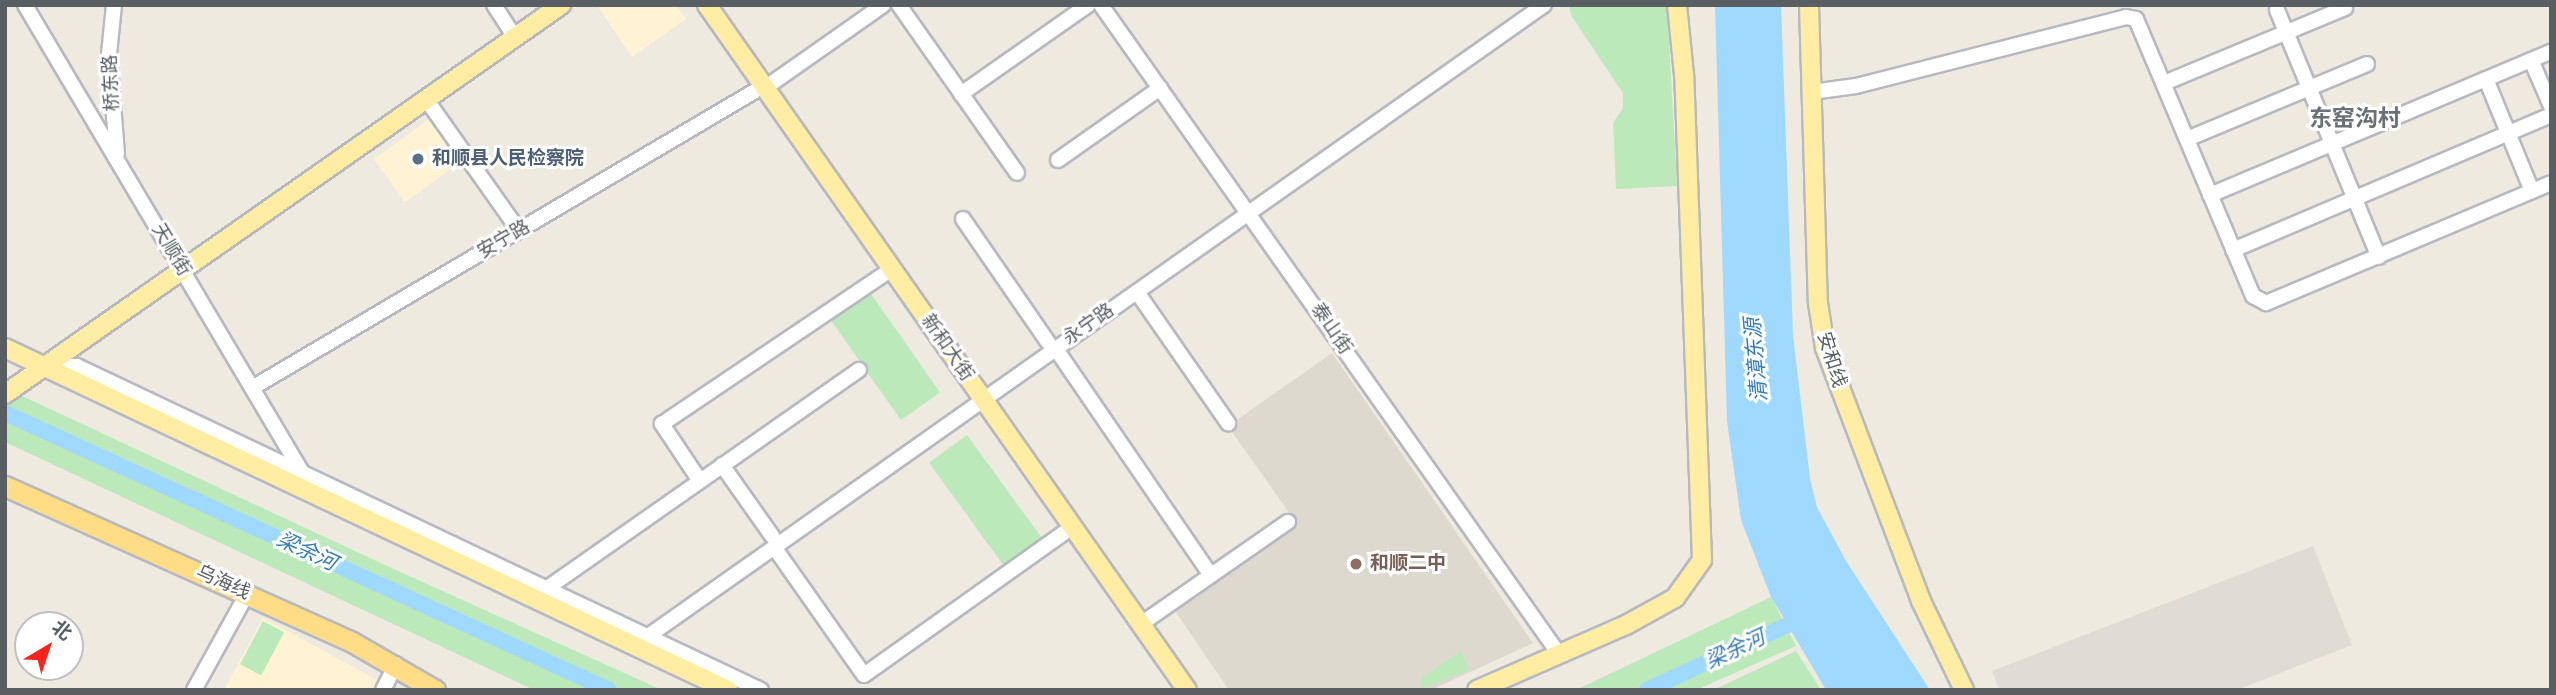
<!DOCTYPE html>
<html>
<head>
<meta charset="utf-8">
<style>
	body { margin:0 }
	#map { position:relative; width:2556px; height:695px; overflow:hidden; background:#eeeae0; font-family:"Source Sans 3","Noto Sans SC",sans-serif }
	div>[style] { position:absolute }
	.commercial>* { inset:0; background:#fff3d4; transform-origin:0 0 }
	.industrial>* { inset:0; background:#dedcd5 }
	.education>* { inset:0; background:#ddd9cf }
	.green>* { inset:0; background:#bbe9b9; transform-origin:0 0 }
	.water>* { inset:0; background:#9fd9ff }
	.river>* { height:16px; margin:-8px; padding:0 8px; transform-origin:8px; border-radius:8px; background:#9fd9ff }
	.roads { filter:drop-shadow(2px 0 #b6b9bf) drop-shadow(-2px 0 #b6b9bf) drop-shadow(0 2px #b6b9bf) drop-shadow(0 -2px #b6b9bf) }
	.minor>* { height:14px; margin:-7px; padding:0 7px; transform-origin:7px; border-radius:7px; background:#fff }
	.major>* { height:18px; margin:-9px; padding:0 9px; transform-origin:9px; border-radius:9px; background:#ffeda4 }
	.highway>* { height:19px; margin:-9.5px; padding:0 9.5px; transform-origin:9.5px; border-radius:9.5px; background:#ffdc86 }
	.dots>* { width:19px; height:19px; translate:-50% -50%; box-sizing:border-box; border:4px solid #fff; border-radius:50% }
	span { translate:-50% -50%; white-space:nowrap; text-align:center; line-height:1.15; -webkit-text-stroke:6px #fff; paint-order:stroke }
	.street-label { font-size:19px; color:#595e63 }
	.service-label { font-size:19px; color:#4e5e75; font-weight:700 }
	.left { translate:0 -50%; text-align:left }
	.education-label { font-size:19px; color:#785e54; font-weight:700 }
	.water-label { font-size:21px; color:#317abc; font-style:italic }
	.quarter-label { font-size:23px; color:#6a7075; font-weight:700 }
	.frame { position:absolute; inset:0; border:7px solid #595e63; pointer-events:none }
	.north { position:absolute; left:14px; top:611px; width:70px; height:70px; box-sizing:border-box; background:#fff; border:2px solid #bdbfc1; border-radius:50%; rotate:39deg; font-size:19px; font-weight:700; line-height:28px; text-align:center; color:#595e63 }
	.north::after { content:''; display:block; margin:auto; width:24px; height:32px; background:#fb2219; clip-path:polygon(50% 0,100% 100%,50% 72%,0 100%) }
</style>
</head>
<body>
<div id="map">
	<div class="commercial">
		<div style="clip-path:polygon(597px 5px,676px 5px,686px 19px,632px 57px)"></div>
		<div style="left:432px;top:117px;width:53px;height:72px;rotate:54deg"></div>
		<div style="clip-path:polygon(263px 618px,379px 681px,374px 690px,224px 690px)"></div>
	</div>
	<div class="industrial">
		<div style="clip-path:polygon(2313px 546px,2352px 645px,2237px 690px,1999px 690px,1992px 671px)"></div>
	</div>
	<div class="education">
		<div style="clip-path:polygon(1332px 353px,1533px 643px,1431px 690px,1229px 690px,1173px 608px,1295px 521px,1228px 426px)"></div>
	</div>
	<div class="green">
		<div style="clip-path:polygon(1569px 5px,1667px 5px,1677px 186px,1616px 189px,1613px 123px,1623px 108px,1623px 93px,1571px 15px)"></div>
		<div style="left:869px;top:291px;width:124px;height:48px;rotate:55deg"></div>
		<div style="clip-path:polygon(5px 388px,385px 565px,662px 690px,534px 690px,5px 442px)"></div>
		<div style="left:967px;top:435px;width:128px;height:47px;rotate:54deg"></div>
		<div style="clip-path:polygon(1771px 597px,1796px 646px,1696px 690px,1576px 690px)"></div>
		<div style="left:263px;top:621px;width:24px;height:49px;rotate:28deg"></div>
		<div style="clip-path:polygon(1461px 651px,1469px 670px,1421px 689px,1421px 678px)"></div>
		<div style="clip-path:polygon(1796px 651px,1821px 690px,1713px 690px)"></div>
	</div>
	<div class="water">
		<div style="clip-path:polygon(1715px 5px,1781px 5px,1793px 335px,1810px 479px,1817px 507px,1846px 561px,1930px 690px,1826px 690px,1771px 597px,1741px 520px,1727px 421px)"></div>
	</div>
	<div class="river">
		<div style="left:5px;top:413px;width:664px;rotate:24.64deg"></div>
		<div style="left:1647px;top:690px;width:172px;rotate:-24.8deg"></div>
	</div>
	<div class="roads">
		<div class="minor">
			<div style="left:25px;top:5px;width:545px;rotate:59.34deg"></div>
			<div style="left:114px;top:5px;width:49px;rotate:95.8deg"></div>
			<div style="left:109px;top:54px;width:100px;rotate:85.4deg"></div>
			<div style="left:494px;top:5px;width:31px;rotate:57deg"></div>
			<div style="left:899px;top:5px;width:205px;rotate:54.9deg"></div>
			<div style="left:1101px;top:5px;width:794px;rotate:54.79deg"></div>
			<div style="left:2277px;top:10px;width:267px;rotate:67.6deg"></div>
			<div style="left:2531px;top:60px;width:50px;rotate:66.5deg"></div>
			<div style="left:2486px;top:79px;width:121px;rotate:67.7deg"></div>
			<div style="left:2164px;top:83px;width:196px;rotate:-22.5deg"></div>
			<div style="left:765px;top:88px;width:144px;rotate:-35.1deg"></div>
			<div style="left:1812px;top:92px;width:44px;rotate:-7.8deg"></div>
			<div style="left:1856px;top:86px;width:279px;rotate:-14.3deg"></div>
			<div style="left:2126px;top:17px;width:10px;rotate:11deg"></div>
			<div style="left:2136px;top:19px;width:301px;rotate:67.1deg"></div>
			<div style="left:2253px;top:296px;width:15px;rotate:28deg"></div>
			<div style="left:2266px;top:303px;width:309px;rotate:-22.8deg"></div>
			<div style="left:961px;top:94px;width:155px;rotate:-35deg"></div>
			<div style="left:426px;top:99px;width:161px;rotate:54.8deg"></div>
			<div style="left:2187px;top:139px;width:195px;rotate:-22.6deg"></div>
			<div style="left:1058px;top:160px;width:125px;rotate:-35.2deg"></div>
			<div style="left:2210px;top:195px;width:370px;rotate:-22.8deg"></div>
			<div style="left:963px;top:219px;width:150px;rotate:55.4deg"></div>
			<div style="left:2233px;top:250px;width:345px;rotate:-23deg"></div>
			<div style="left:1137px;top:292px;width:160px;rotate:55.2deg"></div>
			<div style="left:1056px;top:349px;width:274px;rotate:55.6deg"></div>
			<div style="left:48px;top:366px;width:29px"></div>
			<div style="left:77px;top:366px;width:757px;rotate:25.35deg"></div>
			<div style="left:252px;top:388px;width:584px;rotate:-30.56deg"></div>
			<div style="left:722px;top:465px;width:87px;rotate:54.8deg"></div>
			<div style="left:700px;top:481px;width:69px;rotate:-123.7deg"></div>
			<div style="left:662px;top:424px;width:267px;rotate:-34deg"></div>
			<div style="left:774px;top:547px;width:156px;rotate:54.9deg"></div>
			<div style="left:864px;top:675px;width:245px;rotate:-35.4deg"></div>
			<div style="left:546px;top:589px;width:382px;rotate:-35deg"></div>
			<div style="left:1141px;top:624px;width:179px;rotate:-34.8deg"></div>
			<div style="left:634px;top:646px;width:1113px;rotate:-35.16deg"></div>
			<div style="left:194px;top:690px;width:110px;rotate:-61.1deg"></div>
			<div style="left:383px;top:690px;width:29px;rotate:-63deg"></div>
		</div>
		<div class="major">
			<div style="left:707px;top:5px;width:836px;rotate:54.98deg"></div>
			<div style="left:1809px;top:5px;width:298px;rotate:88.3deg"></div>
			<div style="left:1818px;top:303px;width:46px;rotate:81.2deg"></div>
			<div style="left:1825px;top:348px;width:271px;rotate:69.2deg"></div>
			<div style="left:1921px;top:601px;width:99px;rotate:64.2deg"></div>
			<div style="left:5px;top:348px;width:800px;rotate:25.32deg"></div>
			<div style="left:5px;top:394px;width:679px;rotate:-34.98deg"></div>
			<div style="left:1477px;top:690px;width:163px;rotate:-23.6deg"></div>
			<div style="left:1626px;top:625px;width:56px;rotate:-28.9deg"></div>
			<div style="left:1675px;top:598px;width:47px;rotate:-54.6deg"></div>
			<div style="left:1702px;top:560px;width:485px;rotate:-92.1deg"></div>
			<div style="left:1684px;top:75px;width:70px;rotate:-95.7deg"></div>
		</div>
		<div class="highway">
			<div style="left:5px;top:486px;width:380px;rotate:24.2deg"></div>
			<div style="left:352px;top:642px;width:96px;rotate:30deg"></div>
		</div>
	</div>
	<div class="dots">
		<div style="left:418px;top:159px;background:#5c6f8a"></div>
		<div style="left:1356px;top:564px;background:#8d6e63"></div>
	</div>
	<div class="street-label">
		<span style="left:112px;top:83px;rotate:-93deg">桥东路</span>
		<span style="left:504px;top:240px;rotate:-30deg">安宁路</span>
		<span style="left:171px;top:250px;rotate:59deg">天顺街</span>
		<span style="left:1089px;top:325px;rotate:-35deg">永宁路</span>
		<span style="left:1331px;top:329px;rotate:55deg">泰山街</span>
		<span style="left:947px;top:348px;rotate:55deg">新和大街</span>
		<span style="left:1831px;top:360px;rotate:73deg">安和线</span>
		<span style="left:223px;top:583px;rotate:24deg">乌海线</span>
	</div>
	<div class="service-label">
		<span class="left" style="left:432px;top:159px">和顺县人民检察院</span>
	</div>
	<div class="education-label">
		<span class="left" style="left:1370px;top:564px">和顺二中</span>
	</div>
	<div class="water-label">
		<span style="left:1756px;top:360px;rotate:-95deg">清漳东源</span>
		<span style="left:307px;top:551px;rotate:25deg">梁余河</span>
		<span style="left:1735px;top:649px;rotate:-25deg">梁余河</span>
	</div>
	<div class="quarter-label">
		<span style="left:2355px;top:119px">东窑沟村</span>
	</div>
	<div class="frame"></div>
	<div class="north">北</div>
</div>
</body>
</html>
